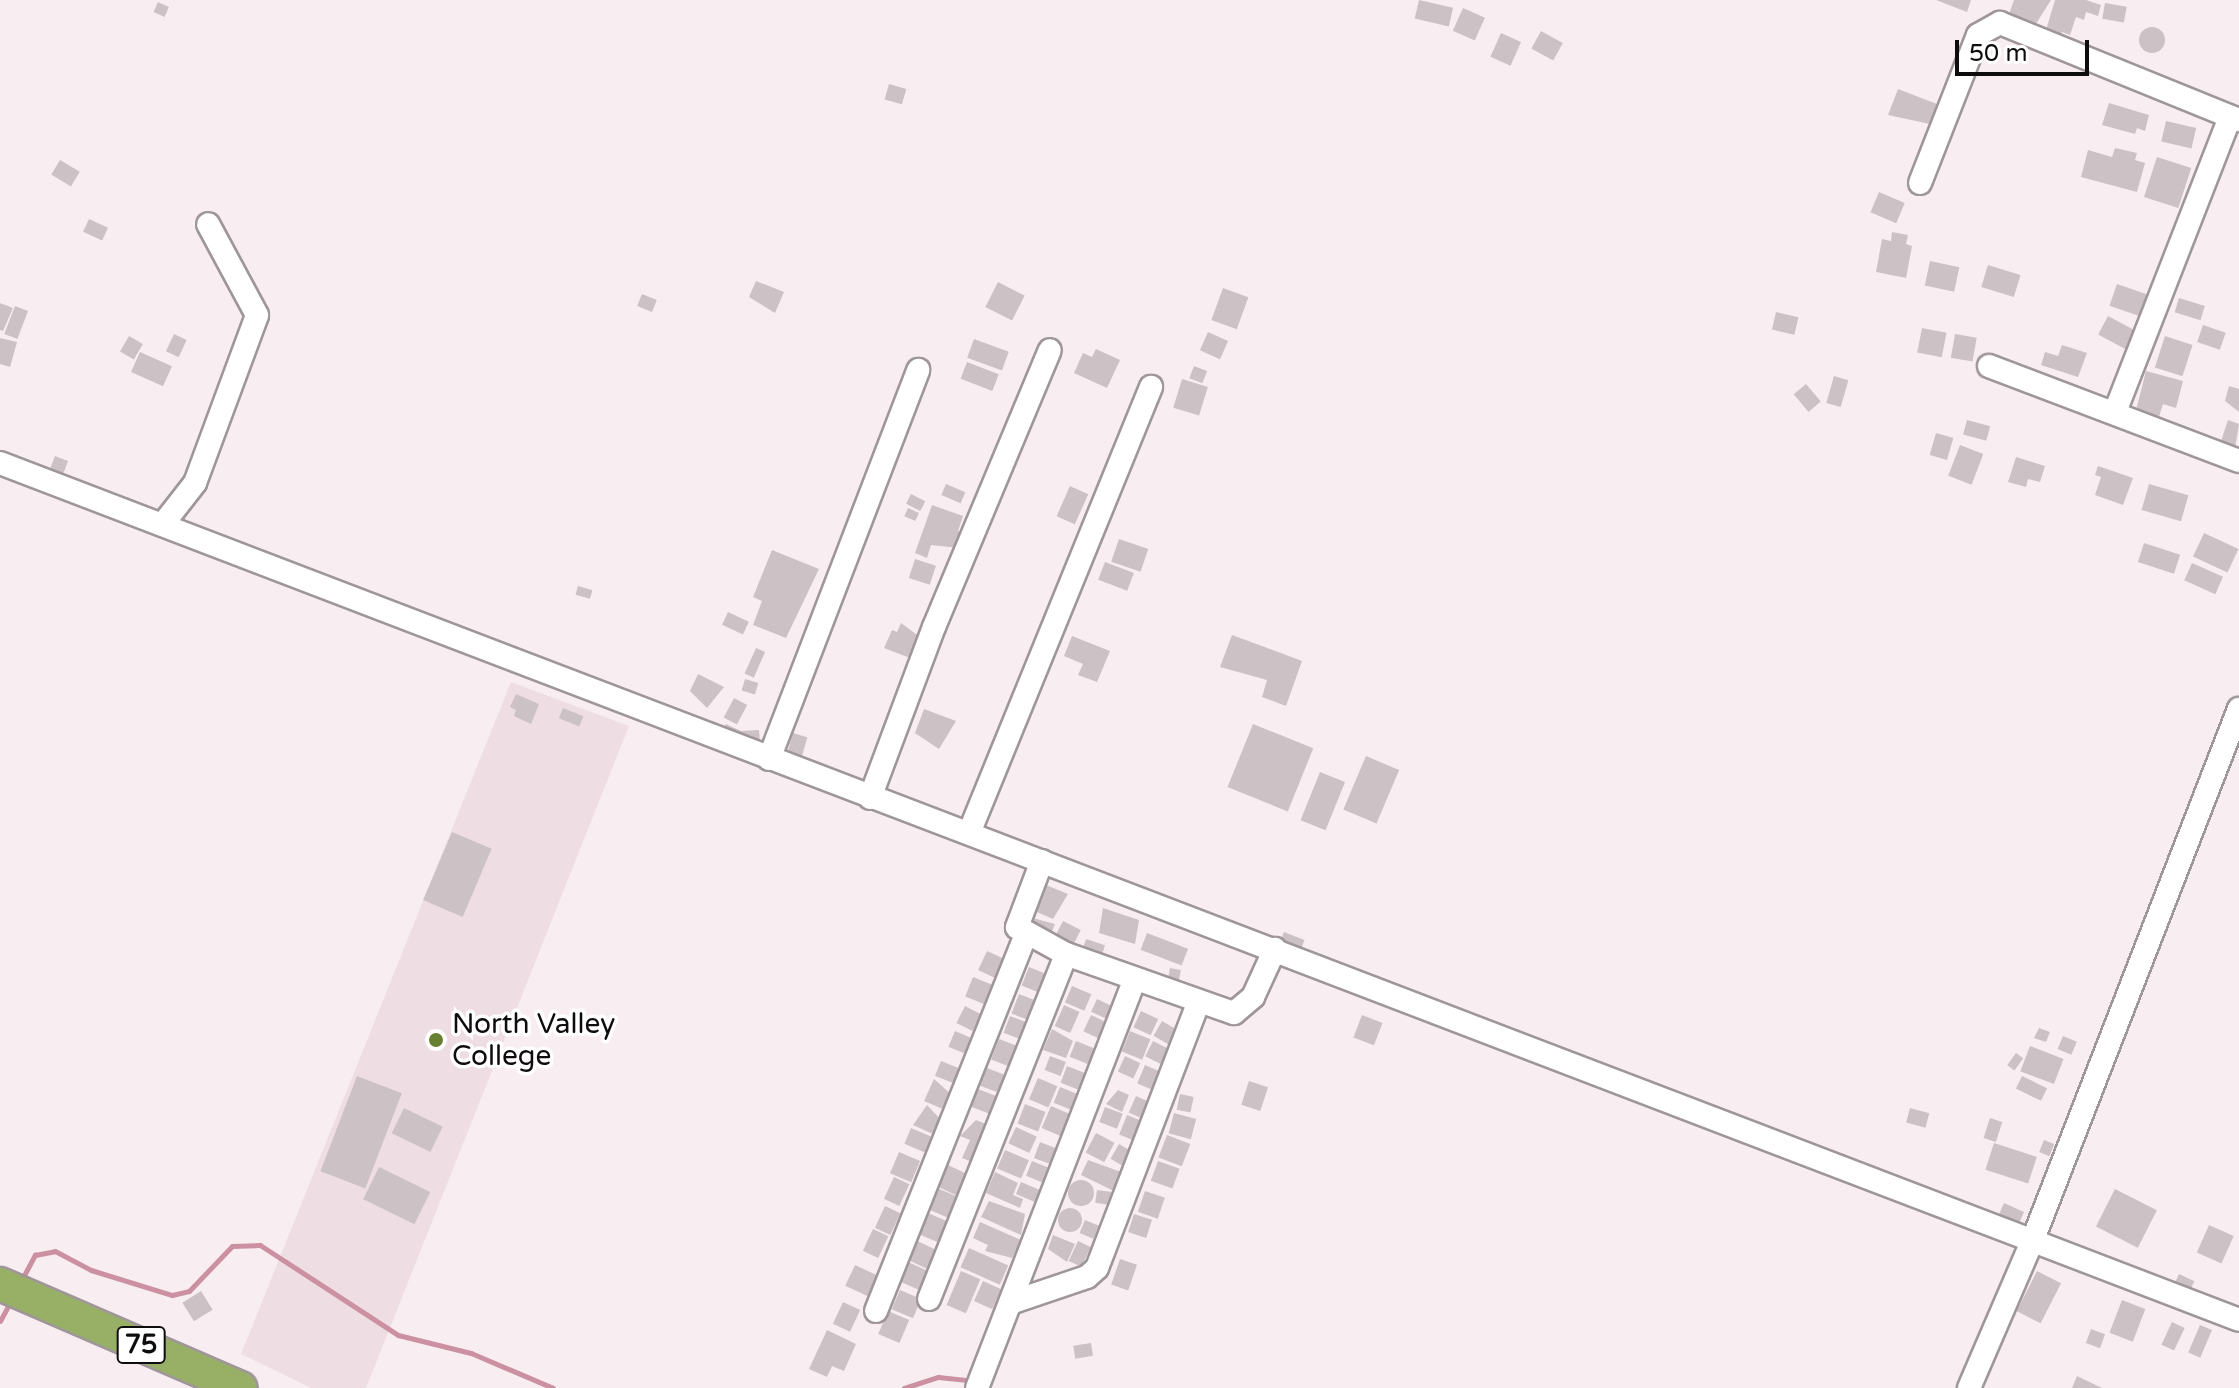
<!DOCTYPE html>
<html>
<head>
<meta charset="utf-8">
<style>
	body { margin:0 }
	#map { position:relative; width:2239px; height:1388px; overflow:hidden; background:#f8eef1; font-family:"Varela Round",sans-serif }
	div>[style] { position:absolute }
	.built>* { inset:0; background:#eedde2 }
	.stream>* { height:5px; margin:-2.5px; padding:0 2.5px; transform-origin:2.5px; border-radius:2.5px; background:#cb90a2 }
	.building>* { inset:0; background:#ccc2c5; transform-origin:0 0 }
	.round { border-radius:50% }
	.roads { filter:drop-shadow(2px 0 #9f9699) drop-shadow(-2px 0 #9f9699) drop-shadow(0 2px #9f9699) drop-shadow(0 -2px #9f9699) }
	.minor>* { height:22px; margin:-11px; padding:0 11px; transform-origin:11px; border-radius:11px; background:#fff }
	.highway>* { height:32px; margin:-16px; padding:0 16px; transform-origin:16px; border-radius:16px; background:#97b066 }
	.dots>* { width:22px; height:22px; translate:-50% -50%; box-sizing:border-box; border:4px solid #fff; border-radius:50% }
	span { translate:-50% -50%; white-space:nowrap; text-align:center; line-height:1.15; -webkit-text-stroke:7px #fff; paint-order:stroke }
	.shield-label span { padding:2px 6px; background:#fff; border:2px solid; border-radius:6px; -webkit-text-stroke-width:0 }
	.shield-label { font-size:26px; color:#0f0c0d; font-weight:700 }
	.poi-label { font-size:28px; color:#0f0c0d }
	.left { translate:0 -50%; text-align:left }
	.scale { position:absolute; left:1955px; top:40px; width:134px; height:36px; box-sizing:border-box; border:4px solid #0f0c0d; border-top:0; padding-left:10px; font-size:24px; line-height:28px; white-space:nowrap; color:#0f0c0d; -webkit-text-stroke:6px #fff; paint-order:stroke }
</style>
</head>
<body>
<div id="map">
	<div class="built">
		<div style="clip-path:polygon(511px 682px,629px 726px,366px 1388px,311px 1388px,241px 1354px)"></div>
	</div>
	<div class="stream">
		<div style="left:21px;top:1281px;width:30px;rotate:-62deg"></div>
		<div style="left:35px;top:1255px;width:20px;rotate:-11deg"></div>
		<div style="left:55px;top:1251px;width:41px;rotate:27.8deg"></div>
		<div style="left:91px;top:1270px;width:85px;rotate:17.2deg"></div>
		<div style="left:172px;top:1295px;width:17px;rotate:-13deg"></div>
		<div style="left:189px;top:1291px;width:62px;rotate:-46.3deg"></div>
		<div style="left:232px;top:1246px;width:28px;rotate:-2deg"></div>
		<div style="left:260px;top:1245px;width:165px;rotate:33.1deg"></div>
		<div style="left:398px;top:1335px;width:75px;rotate:13.9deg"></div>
		<div style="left:471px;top:1353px;width:89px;rotate:23.1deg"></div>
		<div style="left:0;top:1321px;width:24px;rotate:-62deg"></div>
		<div style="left:904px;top:1388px;width:36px;rotate:-18deg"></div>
		<div style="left:938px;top:1377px;width:30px;rotate:6deg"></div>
	</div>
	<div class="building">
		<div style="left:1419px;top:0;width:35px;height:19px;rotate:13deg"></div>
		<div style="clip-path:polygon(1936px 0,1971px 0,1967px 12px)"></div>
		<div style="clip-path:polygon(2014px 0,2051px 0,2032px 30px,2008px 17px)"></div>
		<div style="clip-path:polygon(2055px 0,2086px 0,2101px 5px,2098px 16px,2086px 12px,2084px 20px,2076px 17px,2070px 35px,2062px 32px,2060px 42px,2044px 37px)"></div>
		<div style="left:158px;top:2px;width:12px;height:11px;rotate:24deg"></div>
		<div style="left:2105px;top:3px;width:22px;height:16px;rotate:10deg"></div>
		<div style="left:1463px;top:8px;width:24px;height:25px;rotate:24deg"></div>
		<div class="round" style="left:2139px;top:27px;width:26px;height:26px"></div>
		<div style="left:1541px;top:31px;width:25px;height:20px;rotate:29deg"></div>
		<div style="left:1501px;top:33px;width:22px;height:26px;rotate:24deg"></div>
		<div style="left:889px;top:84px;width:18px;height:16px;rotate:16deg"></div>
		<div style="clip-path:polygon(1898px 89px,1937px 104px,1930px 124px,1888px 115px)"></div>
		<div style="clip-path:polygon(2109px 103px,2149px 115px,2145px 131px,2137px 128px,2135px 134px,2102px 125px)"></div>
		<div style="left:2166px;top:121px;width:31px;height:21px;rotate:13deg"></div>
		<div style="clip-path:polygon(2115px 148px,2137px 153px,2135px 160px,2145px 163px,2137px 192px,2081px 177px,2088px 150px,2112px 157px)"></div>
		<div style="left:2157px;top:157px;width:36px;height:42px;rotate:18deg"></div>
		<div style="left:60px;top:160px;width:23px;height:17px;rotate:31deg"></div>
		<div style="left:1879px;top:192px;width:28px;height:22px;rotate:23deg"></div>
		<div style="left:89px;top:219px;width:21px;height:14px;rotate:25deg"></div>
		<div style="clip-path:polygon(1892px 232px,1908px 235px,1906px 244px,1912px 246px,1906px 278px,1876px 272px,1882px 239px,1891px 241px)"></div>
		<div style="left:1930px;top:261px;width:30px;height:25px;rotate:12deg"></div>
		<div style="left:1988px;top:265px;width:34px;height:23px;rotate:17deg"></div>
		<div style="clip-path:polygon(756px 281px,784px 292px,775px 313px,749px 297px)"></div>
		<div style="left:998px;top:282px;width:30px;height:28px;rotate:27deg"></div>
		<div style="left:2117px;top:284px;width:36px;height:23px;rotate:19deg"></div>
		<div style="left:1223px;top:288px;width:27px;height:34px;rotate:20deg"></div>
		<div style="left:642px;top:294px;width:16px;height:13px;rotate:22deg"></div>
		<div style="left:2179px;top:298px;width:27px;height:15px;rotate:17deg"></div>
		<div style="clip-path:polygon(0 303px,13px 308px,3px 331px,0 330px)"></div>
		<div style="left:15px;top:306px;width:14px;height:30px;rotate:21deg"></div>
		<div style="left:1776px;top:312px;width:23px;height:18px;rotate:13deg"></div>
		<div style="left:2108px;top:316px;width:36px;height:21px;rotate:28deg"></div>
		<div style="left:2203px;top:325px;width:24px;height:18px;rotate:19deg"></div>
		<div style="left:1922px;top:328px;width:25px;height:25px;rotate:11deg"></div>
		<div style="left:1208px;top:332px;width:22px;height:20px;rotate:24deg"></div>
		<div style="left:174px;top:334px;width:14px;height:19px;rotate:25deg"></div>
		<div style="left:1955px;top:334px;width:22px;height:24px;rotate:10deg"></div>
		<div style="left:129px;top:336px;width:16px;height:18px;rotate:30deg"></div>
		<div style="left:2165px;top:336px;width:29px;height:33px;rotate:18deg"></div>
		<div style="clip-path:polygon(0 338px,17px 342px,10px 367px,0 364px)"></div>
		<div style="left:974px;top:339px;width:37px;height:20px;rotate:20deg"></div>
		<div style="clip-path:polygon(2062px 345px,2087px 353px,2078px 377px,2041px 365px,2045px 352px,2058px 356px)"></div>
		<div style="clip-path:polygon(1096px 349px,1120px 360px,1107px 388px,1074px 373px,1083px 353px,1092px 357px)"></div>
		<div style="left:140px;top:352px;width:35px;height:22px;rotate:24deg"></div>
		<div style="left:967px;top:362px;width:34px;height:18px;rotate:21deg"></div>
		<div style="left:1194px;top:366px;width:14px;height:13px;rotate:21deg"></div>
		<div style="clip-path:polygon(2146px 371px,2183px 381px,2176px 408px,2163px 404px,2158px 420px,2135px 414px)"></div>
		<div style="left:1834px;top:376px;width:15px;height:28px;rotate:16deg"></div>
		<div style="left:1182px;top:379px;width:27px;height:30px;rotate:17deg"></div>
		<div style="left:1806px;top:384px;width:23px;height:16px;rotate:50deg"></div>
		<div style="clip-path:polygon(2229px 386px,2239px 389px,2239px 412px,2225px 401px)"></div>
		<div style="left:1967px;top:420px;width:24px;height:15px;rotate:15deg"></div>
		<div style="clip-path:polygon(2228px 420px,2239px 424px,2234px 455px,2218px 450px)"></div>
		<div style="left:1936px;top:433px;width:18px;height:23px;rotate:16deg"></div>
		<div style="left:1960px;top:445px;width:25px;height:33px;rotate:21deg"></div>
		<div style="left:55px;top:456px;width:14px;height:15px;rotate:21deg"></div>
		<div style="clip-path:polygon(2016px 457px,2045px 466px,2040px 482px,2028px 479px,2026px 487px,2008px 482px)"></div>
		<div style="clip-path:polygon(2098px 466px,2133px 478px,2123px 505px,2095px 495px,2101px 477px,2095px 475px)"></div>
		<div style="left:946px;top:484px;width:21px;height:12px;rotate:23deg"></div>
		<div style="left:2149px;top:484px;width:41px;height:27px;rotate:16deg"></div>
		<div style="left:1070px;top:486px;width:20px;height:33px;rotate:24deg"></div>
		<div style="left:911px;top:494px;width:16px;height:11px;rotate:27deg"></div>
		<div style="clip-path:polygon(932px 505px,963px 516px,958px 531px,964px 533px,959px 548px,931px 545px,927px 558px,915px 553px)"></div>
		<div style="left:908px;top:508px;width:12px;height:9px;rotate:24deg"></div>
		<div style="left:2204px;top:533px;width:38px;height:26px;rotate:25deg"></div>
		<div style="left:1119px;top:539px;width:31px;height:24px;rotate:19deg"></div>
		<div style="left:2144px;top:543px;width:38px;height:20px;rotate:18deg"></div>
		<div style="clip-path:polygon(772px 550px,819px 569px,786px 638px,753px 625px,762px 601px,753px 597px)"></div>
		<div style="left:915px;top:559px;width:22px;height:20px;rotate:18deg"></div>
		<div style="left:1105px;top:562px;width:31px;height:19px;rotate:21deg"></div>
		<div style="left:2192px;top:563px;width:34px;height:19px;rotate:24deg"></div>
		<div style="left:578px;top:586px;width:15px;height:9px;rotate:16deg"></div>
		<div style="left:728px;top:612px;width:23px;height:14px;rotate:25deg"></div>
		<div style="clip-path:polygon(901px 623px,924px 640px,918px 654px,913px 652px,910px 658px,884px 648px,892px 630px,897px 632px)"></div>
		<div style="clip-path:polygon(1232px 635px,1302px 661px,1286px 706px,1262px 697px,1267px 680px,1220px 667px)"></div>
		<div style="clip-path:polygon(1072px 636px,1110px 651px,1097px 682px,1078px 675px,1083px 664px,1064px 656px)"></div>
		<div style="left:756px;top:648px;width:10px;height:28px;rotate:24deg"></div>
		<div style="clip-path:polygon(698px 674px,724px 687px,707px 708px,690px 691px)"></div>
		<div style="left:745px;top:679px;width:14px;height:12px;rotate:17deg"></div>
		<div style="clip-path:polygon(516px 694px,539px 704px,531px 724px,514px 716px,516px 710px,510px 707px)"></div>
		<div style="left:734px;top:698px;width:15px;height:22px;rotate:28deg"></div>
		<div style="left:563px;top:708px;width:22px;height:11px;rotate:22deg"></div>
		<div style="clip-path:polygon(924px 709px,956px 721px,939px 749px,915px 733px)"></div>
		<div style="clip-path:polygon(726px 724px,741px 731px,759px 730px,760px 742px,720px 735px)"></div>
		<div style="left:1253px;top:724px;width:65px;height:68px;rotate:22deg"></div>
		<div style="left:793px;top:733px;width:15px;height:30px;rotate:16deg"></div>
		<div style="left:1366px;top:756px;width:36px;height:58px;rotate:23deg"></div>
		<div style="left:1320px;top:772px;width:27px;height:52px;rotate:22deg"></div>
		<div style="left:452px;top:832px;width:43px;height:74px;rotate:23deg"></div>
		<div style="clip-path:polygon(1041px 883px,1068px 894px,1053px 919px,1030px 909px)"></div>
		<div style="clip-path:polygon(1103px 908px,1139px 920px,1135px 944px,1099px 933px)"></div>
		<div style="clip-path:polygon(1029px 917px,1055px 924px,1047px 943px,1022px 931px)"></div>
		<div style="left:1063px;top:921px;width:20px;height:25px;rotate:27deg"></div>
		<div style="left:1284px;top:932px;width:22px;height:17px;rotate:21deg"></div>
		<div style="left:1147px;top:933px;width:44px;height:18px;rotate:21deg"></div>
		<div style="left:1086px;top:939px;width:20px;height:19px;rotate:18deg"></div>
		<div style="left:987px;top:951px;width:21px;height:21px;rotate:25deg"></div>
		<div style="left:1029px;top:967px;width:18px;height:20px;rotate:22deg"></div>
		<div style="left:1170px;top:968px;width:11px;height:15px;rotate:10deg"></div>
		<div style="left:973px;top:977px;width:24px;height:21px;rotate:22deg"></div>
		<div style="left:1072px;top:986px;width:21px;height:18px;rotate:23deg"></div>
		<div style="left:1019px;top:994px;width:22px;height:21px;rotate:21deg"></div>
		<div style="left:1097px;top:999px;width:17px;height:14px;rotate:25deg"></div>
		<div style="left:1064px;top:1005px;width:17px;height:23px;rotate:24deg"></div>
		<div style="left:965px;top:1006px;width:18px;height:19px;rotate:27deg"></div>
		<div style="left:1141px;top:1011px;width:19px;height:18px;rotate:25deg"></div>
		<div style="left:1091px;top:1015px;width:17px;height:18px;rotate:25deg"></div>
		<div style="left:1362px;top:1015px;width:22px;height:24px;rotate:21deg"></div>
		<div style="left:1010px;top:1016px;width:26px;height:18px;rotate:21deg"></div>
		<div style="left:1162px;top:1021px;width:20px;height:17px;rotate:30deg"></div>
		<div style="clip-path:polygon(2039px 1028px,2050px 1032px,2046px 1042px,2034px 1038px)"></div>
		<div style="clip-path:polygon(1052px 1029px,1073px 1041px,1066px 1058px,1043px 1050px)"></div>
		<div style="left:955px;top:1031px;width:21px;height:17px;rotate:23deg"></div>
		<div style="left:1130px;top:1031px;width:22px;height:22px;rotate:22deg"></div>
		<div style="left:2063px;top:1036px;width:15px;height:14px;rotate:23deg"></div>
		<div style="left:999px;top:1039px;width:25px;height:22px;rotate:21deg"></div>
		<div style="left:1076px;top:1041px;width:22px;height:17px;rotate:22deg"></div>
		<div style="left:1153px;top:1041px;width:20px;height:17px;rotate:27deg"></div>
		<div style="left:2030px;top:1046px;width:36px;height:27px;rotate:21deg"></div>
		<div style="left:2016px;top:1053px;width:9px;height:15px;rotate:36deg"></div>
		<div style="left:1050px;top:1056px;width:17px;height:15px;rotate:21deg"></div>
		<div style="left:1125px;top:1056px;width:17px;height:17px;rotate:25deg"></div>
		<div style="left:941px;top:1061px;width:22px;height:16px;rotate:22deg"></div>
		<div style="left:1145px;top:1065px;width:21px;height:20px;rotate:23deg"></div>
		<div style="left:1067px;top:1066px;width:22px;height:18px;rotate:21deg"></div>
		<div style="left:987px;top:1068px;width:22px;height:19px;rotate:21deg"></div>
		<div style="left:357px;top:1076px;width:48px;height:102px;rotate:21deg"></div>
		<div style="left:2022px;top:1076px;width:28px;height:14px;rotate:26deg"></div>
		<div style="left:1038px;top:1078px;width:21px;height:23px;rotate:23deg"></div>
		<div style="clip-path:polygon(934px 1079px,952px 1095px,945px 1110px,924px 1101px)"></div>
		<div style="left:1249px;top:1081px;width:20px;height:25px;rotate:18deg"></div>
		<div style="left:1060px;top:1087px;width:22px;height:17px;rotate:22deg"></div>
		<div style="left:978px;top:1089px;width:25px;height:19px;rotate:21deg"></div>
		<div style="clip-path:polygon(1118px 1090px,1129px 1095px,1122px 1112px,1106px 1104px)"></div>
		<div style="left:1180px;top:1094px;width:14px;height:16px;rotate:12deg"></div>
		<div style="left:1136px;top:1096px;width:22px;height:18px;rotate:24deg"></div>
		<div style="left:1025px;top:1104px;width:22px;height:21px;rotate:21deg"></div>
		<div style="clip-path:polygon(927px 1105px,943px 1122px,937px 1136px,913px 1125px)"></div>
		<div style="left:1051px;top:1106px;width:23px;height:24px;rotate:23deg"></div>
		<div style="left:1105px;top:1107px;width:19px;height:16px;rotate:21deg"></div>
		<div style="left:404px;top:1108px;width:43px;height:28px;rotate:26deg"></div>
		<div style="left:1910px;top:1108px;width:20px;height:15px;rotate:15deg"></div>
		<div style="left:1174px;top:1113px;width:23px;height:21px;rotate:15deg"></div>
		<div style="left:1127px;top:1115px;width:22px;height:21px;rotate:22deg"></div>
		<div style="left:1990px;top:1118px;width:13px;height:21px;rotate:18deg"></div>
		<div style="clip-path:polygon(976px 1120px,991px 1126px,975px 1163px,962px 1158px,970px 1140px,960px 1136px)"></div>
		<div style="left:1016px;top:1127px;width:23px;height:18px;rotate:25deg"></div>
		<div style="left:911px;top:1128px;width:23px;height:17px;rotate:23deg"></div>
		<div style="left:1096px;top:1133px;width:21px;height:22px;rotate:28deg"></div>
		<div style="left:1167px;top:1135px;width:25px;height:24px;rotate:21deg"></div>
		<div style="left:2044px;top:1140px;width:11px;height:13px;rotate:22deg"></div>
		<div style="clip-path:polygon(1040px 1142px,1063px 1151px,1060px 1159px,1052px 1156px,1050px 1164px,1034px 1158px)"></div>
		<div style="left:1994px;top:1143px;width:45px;height:28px;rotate:18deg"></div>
		<div style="left:1119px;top:1144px;width:16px;height:17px;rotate:30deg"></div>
		<div style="left:1005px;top:1150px;width:26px;height:20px;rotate:23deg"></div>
		<div style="left:899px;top:1152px;width:23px;height:23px;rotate:23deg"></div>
		<div style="clip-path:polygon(1088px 1160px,1121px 1172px,1118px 1193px,1081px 1175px)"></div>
		<div style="left:1032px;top:1161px;width:22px;height:16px;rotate:22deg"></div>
		<div style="left:1158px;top:1161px;width:23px;height:21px;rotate:20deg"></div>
		<div style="left:948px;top:1165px;width:23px;height:24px;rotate:25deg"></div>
		<div style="left:379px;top:1167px;width:57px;height:36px;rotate:26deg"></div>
		<div style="clip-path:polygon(995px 1172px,1018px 1183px,1013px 1195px,1023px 1199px,1020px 1208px,986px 1193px)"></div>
		<div style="left:894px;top:1177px;width:17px;height:24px;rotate:25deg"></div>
		<div class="round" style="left:1068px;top:1180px;width:26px;height:26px"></div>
		<div style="left:1021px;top:1182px;width:25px;height:13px;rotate:23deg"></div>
		<div style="left:937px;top:1188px;width:23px;height:23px;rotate:23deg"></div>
		<div style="left:2115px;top:1189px;width:47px;height:42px;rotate:27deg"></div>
		<div style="left:1097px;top:1190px;width:15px;height:13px;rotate:8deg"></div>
		<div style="left:1145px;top:1191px;width:21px;height:22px;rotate:19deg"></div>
		<div style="clip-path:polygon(989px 1201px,1025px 1214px,1021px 1235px,981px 1217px)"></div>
		<div style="left:2004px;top:1203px;width:22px;height:14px;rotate:24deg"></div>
		<div style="left:885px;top:1206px;width:17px;height:24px;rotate:25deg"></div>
		<div class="round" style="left:1058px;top:1208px;width:24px;height:24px"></div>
		<div style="left:928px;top:1213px;width:23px;height:23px;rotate:23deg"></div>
		<div style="left:1134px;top:1214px;width:19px;height:19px;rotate:18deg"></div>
		<div style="left:1085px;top:1220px;width:15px;height:14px;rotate:23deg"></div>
		<div style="clip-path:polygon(980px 1222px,1021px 1240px,1012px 1258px,985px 1251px,988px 1245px,973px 1238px)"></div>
		<div style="left:2209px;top:1225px;width:27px;height:30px;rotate:24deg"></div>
		<div style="left:873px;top:1229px;width:17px;height:24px;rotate:25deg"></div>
		<div style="clip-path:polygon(1053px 1235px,1075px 1244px,1067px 1262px,1048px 1249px)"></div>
		<div style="left:915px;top:1240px;width:23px;height:21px;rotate:25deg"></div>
		<div style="left:1078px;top:1241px;width:14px;height:22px;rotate:25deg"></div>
		<div style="left:969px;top:1248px;width:43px;height:21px;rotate:24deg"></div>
		<div style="left:1120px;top:1259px;width:18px;height:27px;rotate:19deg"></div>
		<div style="left:908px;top:1262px;width:22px;height:21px;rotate:24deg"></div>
		<div style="left:855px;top:1265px;width:26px;height:23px;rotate:25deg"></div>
		<div style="left:961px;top:1271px;width:21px;height:37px;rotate:23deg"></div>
		<div style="left:2037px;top:1271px;width:27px;height:45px;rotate:27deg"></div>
		<div style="left:2179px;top:1274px;width:17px;height:18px;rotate:25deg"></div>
		<div style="left:983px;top:1281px;width:20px;height:22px;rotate:24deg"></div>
		<div style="left:900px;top:1290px;width:23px;height:21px;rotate:23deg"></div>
		<div style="left:201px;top:1291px;width:22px;height:22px;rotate:58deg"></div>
		<div style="left:2122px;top:1300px;width:25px;height:35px;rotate:21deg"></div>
		<div style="left:843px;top:1302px;width:19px;height:24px;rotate:25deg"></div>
		<div style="left:888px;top:1311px;width:23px;height:25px;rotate:23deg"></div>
		<div style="left:2172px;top:1322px;width:14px;height:25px;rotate:25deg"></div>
		<div style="left:2200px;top:1325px;width:13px;height:30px;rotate:23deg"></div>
		<div style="left:2091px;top:1329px;width:15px;height:15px;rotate:20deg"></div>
		<div style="clip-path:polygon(827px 1330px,856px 1344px,844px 1371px,832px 1366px,827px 1377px,809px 1369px)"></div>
		<div style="left:1091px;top:1343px;width:13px;height:18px;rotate:81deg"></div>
		<div style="clip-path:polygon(2077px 1376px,2102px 1388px,2072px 1388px)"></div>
	</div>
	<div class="roads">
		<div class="minor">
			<div style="left:1920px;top:183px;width:159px;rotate:-68.6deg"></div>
			<div style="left:1978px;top:35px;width:25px;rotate:-29deg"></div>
			<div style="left:2000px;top:23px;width:258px;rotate:22.1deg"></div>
			<div style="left:1989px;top:366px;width:267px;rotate:20.8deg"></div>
			<div style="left:2115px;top:412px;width:317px;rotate:-68.7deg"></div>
			<div style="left:0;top:463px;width:2397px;rotate:20.94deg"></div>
			<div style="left:163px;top:524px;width:52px;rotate:-52deg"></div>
			<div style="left:195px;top:483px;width:179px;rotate:-69.7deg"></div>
			<div style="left:257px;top:315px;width:103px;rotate:-118.3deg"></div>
			<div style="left:769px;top:759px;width:417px;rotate:-69deg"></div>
			<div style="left:870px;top:798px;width:183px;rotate:-69.5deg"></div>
			<div style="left:934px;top:627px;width:300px;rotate:-67.3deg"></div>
			<div style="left:969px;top:833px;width:482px;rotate:-67.8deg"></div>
			<div style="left:1042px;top:861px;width:71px;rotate:110.7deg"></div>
			<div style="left:1017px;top:927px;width:56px;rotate:28.9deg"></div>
			<div style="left:1066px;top:954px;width:178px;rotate:19.4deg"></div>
			<div style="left:1234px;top:1013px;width:25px;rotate:-40deg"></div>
			<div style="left:1253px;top:997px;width:53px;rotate:-65.4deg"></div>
			<div style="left:929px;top:1299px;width:371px;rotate:-68.3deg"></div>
			<div style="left:1010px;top:1303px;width:81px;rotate:-18.7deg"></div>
			<div style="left:1087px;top:1277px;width:13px;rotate:-42deg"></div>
			<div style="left:1097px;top:1268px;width:283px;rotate:-69.1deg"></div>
			<div style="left:876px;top:1311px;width:405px;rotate:-68.3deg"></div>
			<div style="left:977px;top:1388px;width:439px;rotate:-68.9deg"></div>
			<div style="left:1969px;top:1388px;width:159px;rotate:-66.7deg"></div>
			<div style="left:2032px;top:1242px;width:572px;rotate:-68.78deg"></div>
		</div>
		<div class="highway">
			<div style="left:0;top:1284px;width:262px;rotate:23.4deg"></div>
		</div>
	</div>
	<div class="dots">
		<div style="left:436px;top:1040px;background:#688032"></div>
	</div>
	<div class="shield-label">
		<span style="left:141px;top:1345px">75</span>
	</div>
	<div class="poi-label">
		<span class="left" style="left:452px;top:1040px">North Valley<br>College</span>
	</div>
	<div class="scale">50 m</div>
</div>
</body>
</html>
